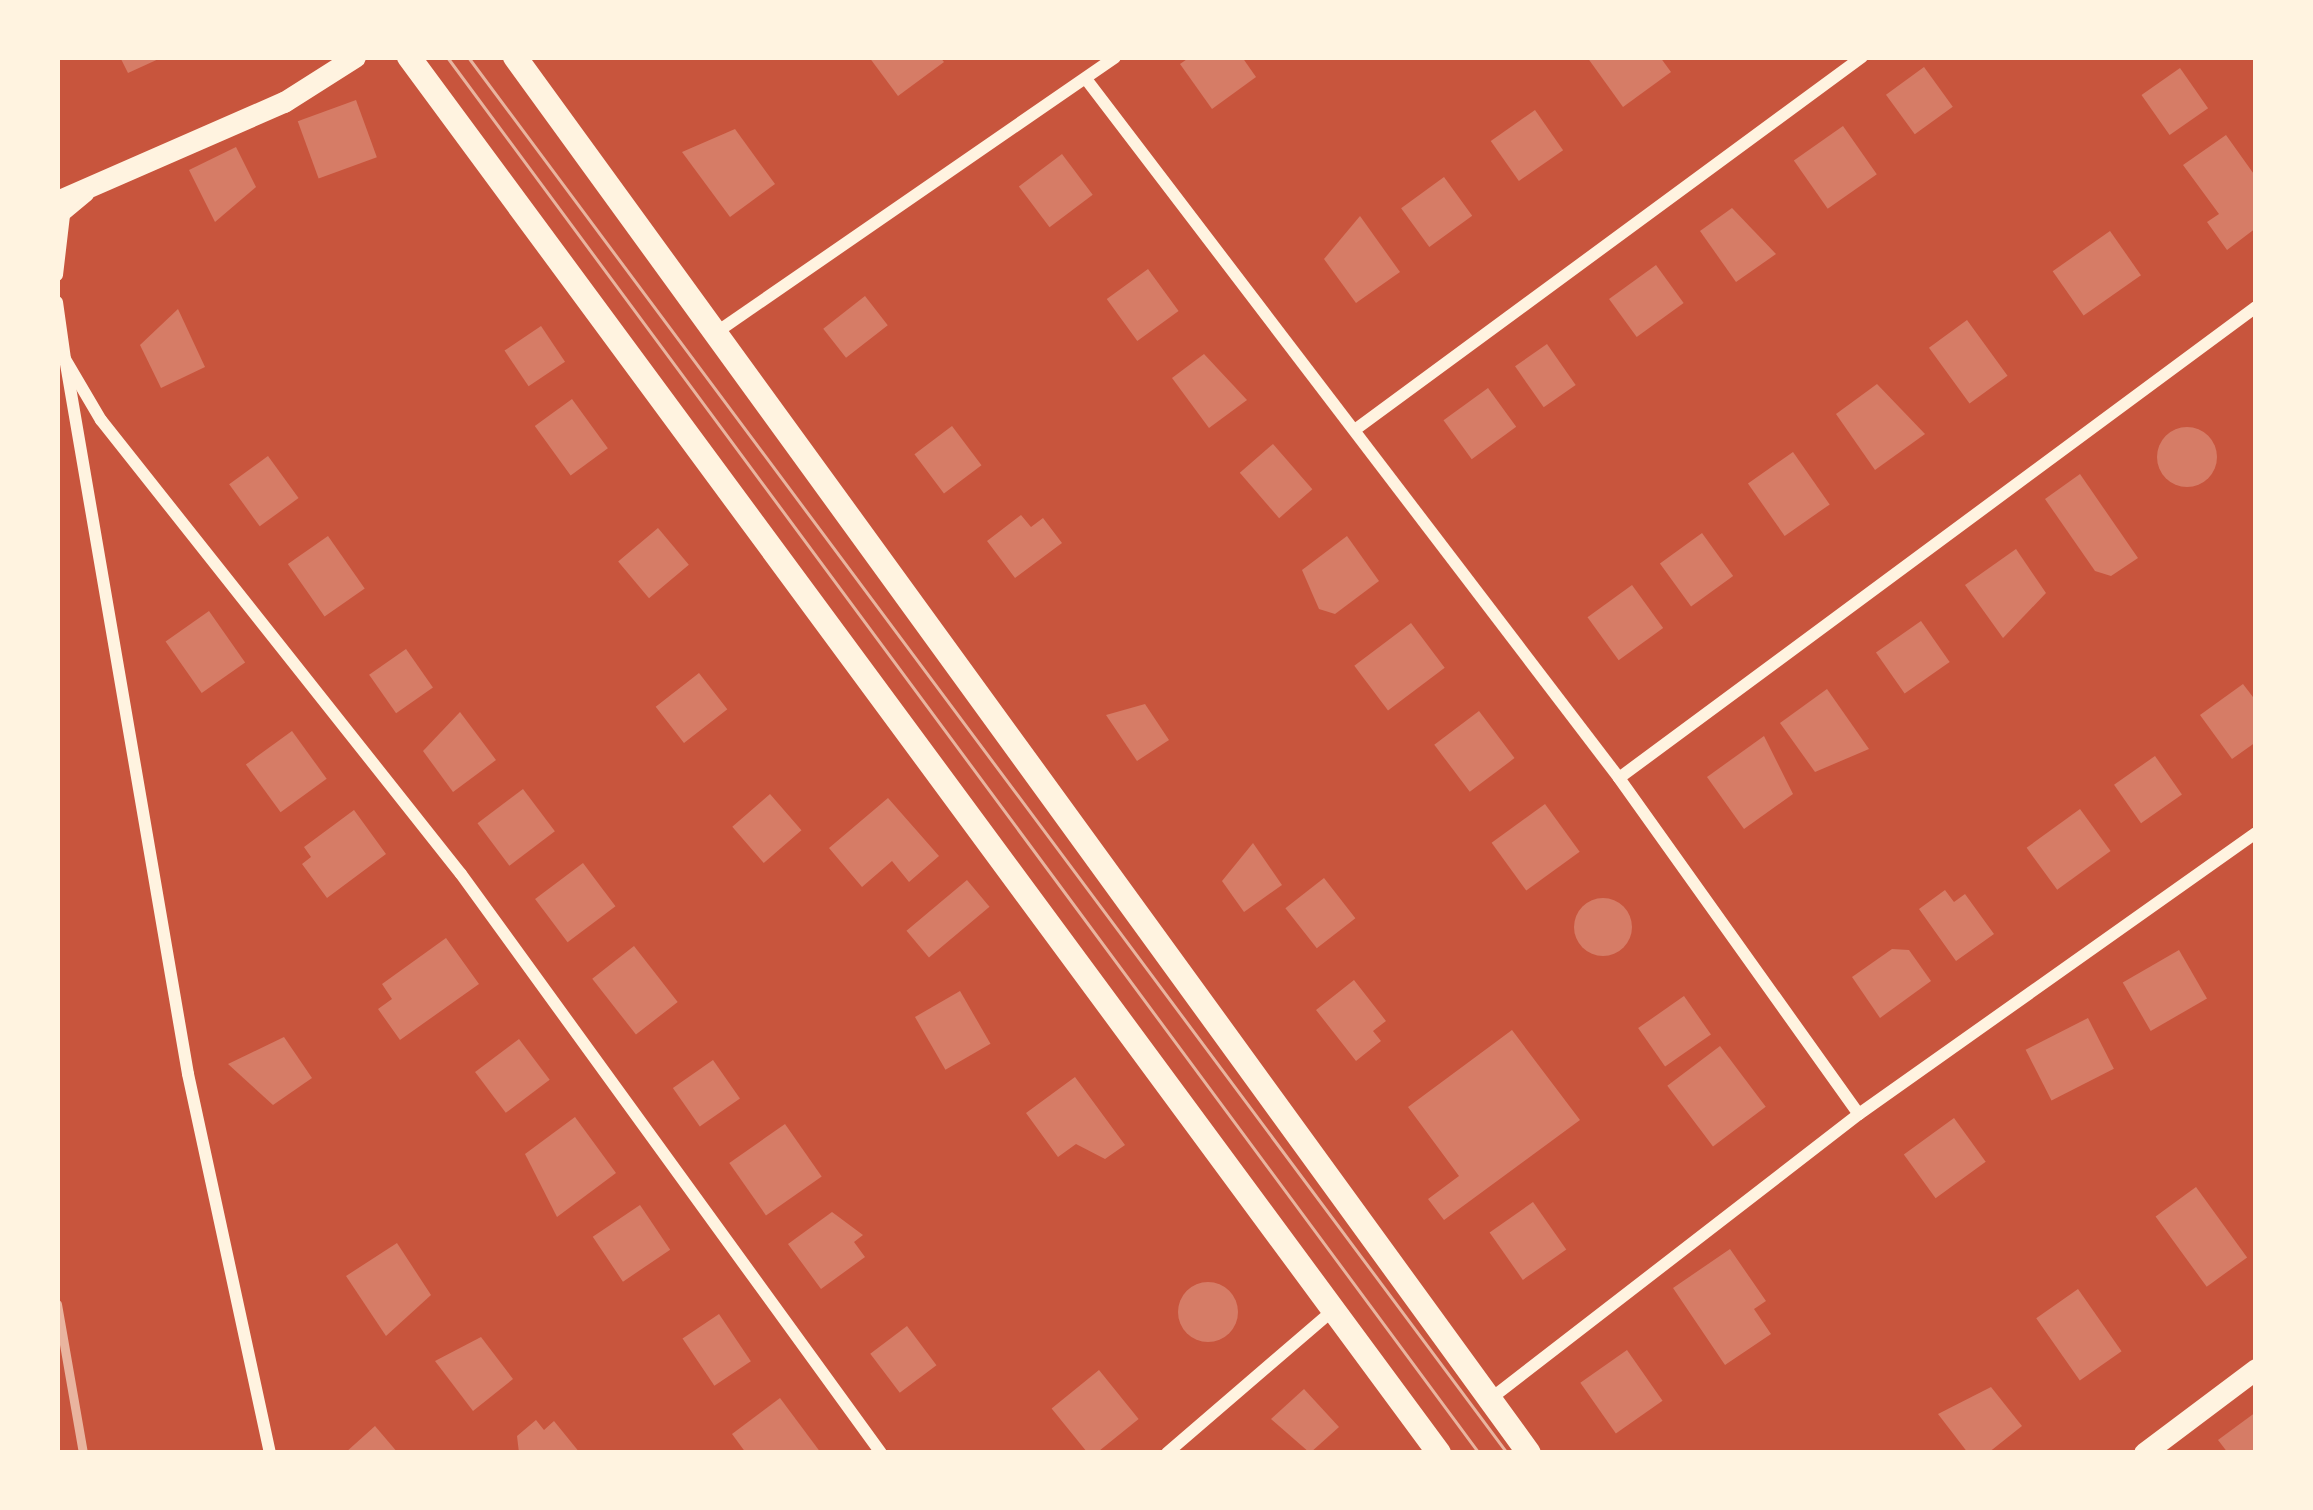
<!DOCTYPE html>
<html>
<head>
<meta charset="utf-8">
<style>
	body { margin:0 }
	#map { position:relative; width:2313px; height:1510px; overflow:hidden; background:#c8553d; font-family:"Nunito Sans",sans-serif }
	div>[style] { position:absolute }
	.building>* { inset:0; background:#d67c66; transform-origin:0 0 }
	.round { border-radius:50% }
	.minor>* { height:12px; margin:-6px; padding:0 6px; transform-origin:6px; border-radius:6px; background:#fff3e0 }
	.tertiary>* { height:21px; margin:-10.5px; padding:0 10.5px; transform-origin:10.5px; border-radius:10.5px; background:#fff3e0 }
	.secondary>* { height:24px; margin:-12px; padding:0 12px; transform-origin:12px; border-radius:12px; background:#fff3e0 }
	.tram>* { height:3px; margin:-1.5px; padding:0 1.5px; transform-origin:1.5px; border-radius:1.5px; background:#e9b49f }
	.rail>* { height:9px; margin:-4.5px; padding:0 4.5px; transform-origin:4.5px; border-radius:4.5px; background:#e9b49f }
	span { translate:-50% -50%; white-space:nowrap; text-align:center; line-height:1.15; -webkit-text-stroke:12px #fff3e0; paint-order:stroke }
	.frame { position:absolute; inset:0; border:60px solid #fff3e0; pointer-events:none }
</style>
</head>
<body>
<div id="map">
	<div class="building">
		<div style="clip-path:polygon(120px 57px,163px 57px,128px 73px)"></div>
		<div style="clip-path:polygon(869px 57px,940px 57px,944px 62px,898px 96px)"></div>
		<div style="clip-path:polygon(1190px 57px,1242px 57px,1256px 77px,1212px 109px,1180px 64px)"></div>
		<div style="clip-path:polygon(1587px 57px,1660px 57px,1671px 72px,1623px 107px)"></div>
		<div style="left:1924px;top:67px;width:49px;height:47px;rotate:54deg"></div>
		<div style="left:2180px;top:68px;width:49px;height:47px;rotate:55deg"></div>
		<div style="left:356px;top:100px;width:61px;height:62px;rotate:70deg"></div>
		<div style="left:1535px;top:110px;width:49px;height:54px;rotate:55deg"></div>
		<div style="left:1843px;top:126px;width:59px;height:60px;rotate:55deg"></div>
		<div style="clip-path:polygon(735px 129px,775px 184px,730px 217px,682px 152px)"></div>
		<div style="clip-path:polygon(2226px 135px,2256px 177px,2256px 228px,2227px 250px,2207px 222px,2219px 214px,2183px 165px)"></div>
		<div style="clip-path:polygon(236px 147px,256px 187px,215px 222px,189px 170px)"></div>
		<div style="left:1062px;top:154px;width:51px;height:54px;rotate:53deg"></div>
		<div style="left:1444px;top:177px;width:48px;height:53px;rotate:54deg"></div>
		<div style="clip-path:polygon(1732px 208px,1776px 254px,1736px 282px,1700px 231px)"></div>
		<div style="clip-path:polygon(1360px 216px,1400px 272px,1356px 303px,1324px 259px)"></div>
		<div style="left:2110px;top:231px;width:54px;height:70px;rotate:55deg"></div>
		<div style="left:1656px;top:265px;width:47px;height:58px;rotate:54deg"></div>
		<div style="left:1148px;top:269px;width:52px;height:51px;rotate:54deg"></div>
		<div style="left:865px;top:296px;width:37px;height:53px;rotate:52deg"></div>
		<div style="clip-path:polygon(178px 309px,205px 367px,161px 388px,140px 345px)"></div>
		<div style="left:1967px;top:320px;width:69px;height:47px;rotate:54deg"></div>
		<div style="left:541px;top:326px;width:43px;height:44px;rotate:56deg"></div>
		<div style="left:1547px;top:344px;width:50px;height:39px;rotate:55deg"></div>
		<div style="clip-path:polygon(1204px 354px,1247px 400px,1209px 428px,1172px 378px)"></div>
		<div style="clip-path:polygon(1877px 384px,1925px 434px,1875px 470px,1836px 414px)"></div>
		<div style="left:1488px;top:388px;width:48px;height:55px;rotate:54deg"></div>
		<div style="left:572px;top:399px;width:61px;height:46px;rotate:54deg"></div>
		<div style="left:952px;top:426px;width:49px;height:47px;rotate:53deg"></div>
		<div class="round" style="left:2157px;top:427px;width:60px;height:60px"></div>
		<div style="left:1273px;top:444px;width:60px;height:44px;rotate:49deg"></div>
		<div style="left:1793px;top:452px;width:64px;height:55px;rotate:55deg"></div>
		<div style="left:268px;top:456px;width:52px;height:48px;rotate:54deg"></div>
		<div style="clip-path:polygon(2080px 474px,2138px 558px,2111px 576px,2095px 571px,2045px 499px)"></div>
		<div style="clip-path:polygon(1021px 515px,1031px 527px,1043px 518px,1062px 543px,1015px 578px,987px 541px)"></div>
		<div style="left:658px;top:528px;width:48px;height:52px;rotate:50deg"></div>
		<div style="left:1702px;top:533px;width:53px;height:52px;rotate:54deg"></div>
		<div style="left:328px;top:536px;width:64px;height:49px;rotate:55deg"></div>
		<div style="clip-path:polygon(1347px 536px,1379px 581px,1335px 614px,1319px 609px,1302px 570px)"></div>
		<div style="clip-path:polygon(2016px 549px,2046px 593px,2003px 638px,1965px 585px)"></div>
		<div style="left:1632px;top:585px;width:53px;height:55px;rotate:54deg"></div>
		<div style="left:209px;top:611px;width:63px;height:53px;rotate:55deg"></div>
		<div style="left:1921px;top:621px;width:50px;height:55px;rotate:55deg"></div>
		<div style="left:1411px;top:623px;width:56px;height:71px;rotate:53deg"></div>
		<div style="left:406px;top:649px;width:47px;height:45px;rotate:55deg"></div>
		<div style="left:699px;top:673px;width:46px;height:55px;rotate:52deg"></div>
		<div style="clip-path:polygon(2243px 684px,2256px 701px,2256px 742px,2232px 759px,2200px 715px)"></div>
		<div style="clip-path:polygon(1827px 689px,1869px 749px,1815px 772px,1780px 723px)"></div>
		<div style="clip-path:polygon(1145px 704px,1169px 740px,1137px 761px,1106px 715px)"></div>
		<div style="left:1479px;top:711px;width:59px;height:56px;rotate:53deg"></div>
		<div style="clip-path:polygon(460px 712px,496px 760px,453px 792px,423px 751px)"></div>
		<div style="left:292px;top:731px;width:59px;height:57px;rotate:54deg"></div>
		<div style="clip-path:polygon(1764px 736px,1793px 794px,1744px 829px,1707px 777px)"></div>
		<div style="left:2155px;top:756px;width:47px;height:50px;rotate:55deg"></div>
		<div style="left:523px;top:789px;width:53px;height:57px;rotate:53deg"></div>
		<div style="left:770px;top:794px;width:48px;height:50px;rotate:49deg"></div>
		<div style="clip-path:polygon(888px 798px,939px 856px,909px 882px,892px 861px,862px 887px,829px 848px)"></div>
		<div style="left:1545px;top:804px;width:59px;height:66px;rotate:54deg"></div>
		<div style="left:2080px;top:809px;width:52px;height:66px;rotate:54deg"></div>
		<div style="clip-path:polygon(354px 810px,386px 854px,327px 898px,302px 864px,311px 857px,304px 847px)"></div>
		<div style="clip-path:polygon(1253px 843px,1282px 885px,1244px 912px,1222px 881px)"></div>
		<div style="left:583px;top:863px;width:54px;height:60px;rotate:53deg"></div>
		<div style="left:1324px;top:878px;width:51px;height:49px;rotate:52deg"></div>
		<div style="left:967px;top:880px;width:35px;height:79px;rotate:50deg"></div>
		<div style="clip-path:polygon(1945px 890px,1954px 902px,1965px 894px,1994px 934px,1956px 961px,1919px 909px)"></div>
		<div class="round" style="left:1574px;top:898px;width:58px;height:58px"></div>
		<div style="clip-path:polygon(446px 938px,479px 984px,400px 1040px,378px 1009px,392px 999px,382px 984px)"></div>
		<div style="left:634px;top:946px;width:71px;height:53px;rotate:52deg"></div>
		<div style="clip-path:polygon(1892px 949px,1909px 950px,1931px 981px,1880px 1018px,1852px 977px)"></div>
		<div style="left:2179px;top:950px;width:56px;height:65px;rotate:60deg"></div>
		<div style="clip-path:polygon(1354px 980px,1386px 1021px,1373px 1031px,1381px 1041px,1356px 1061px,1316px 1010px)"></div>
		<div style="left:960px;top:991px;width:61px;height:52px;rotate:60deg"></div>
		<div style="left:1684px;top:996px;width:47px;height:56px;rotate:55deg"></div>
		<div style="left:2088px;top:1018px;width:57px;height:70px;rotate:63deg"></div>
		<div style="clip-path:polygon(1512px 1030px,1580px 1120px,1444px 1220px,1428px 1199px,1459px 1176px,1408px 1107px)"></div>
		<div style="clip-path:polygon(284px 1037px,312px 1078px,273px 1105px,228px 1064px)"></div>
		<div style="left:519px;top:1039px;width:51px;height:55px;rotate:53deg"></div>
		<div style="left:1720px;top:1046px;width:76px;height:66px;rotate:53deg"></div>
		<div style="left:713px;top:1060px;width:47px;height:49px;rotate:55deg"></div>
		<div style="clip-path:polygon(1075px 1077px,1125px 1145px,1105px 1159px,1076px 1144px,1058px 1157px,1026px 1113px)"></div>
		<div style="clip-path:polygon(575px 1117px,616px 1173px,557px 1217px,525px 1154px)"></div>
		<div style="left:1954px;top:1118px;width:54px;height:62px;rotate:54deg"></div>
		<div style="left:785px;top:1124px;width:64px;height:68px;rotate:55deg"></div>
		<div style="left:2196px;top:1187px;width:87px;height:50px;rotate:54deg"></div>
		<div style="left:1533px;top:1202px;width:58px;height:53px;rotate:55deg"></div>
		<div style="left:640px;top:1205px;width:54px;height:57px;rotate:56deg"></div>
		<div style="clip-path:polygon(832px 1212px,863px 1235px,854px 1242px,865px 1257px,821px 1289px,788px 1244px)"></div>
		<div style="clip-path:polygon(397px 1243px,431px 1295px,386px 1336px,346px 1276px)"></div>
		<div style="clip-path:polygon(1730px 1249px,1766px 1301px,1754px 1309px,1771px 1334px,1725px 1365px,1673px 1288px)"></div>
		<div class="round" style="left:1178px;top:1282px;width:60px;height:60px"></div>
		<div style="left:2078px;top:1289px;width:76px;height:51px;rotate:55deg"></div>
		<div style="left:719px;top:1314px;width:57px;height:44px;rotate:56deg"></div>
		<div style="left:907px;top:1326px;width:49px;height:46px;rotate:53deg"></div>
		<div style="clip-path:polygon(481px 1337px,513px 1379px,473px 1411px,435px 1361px)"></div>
		<div style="left:1627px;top:1350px;width:62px;height:57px;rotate:55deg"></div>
		<div style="left:1099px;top:1370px;width:63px;height:61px;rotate:51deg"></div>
		<div style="clip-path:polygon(1991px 1387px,2022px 1426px,1988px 1453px,1968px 1453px,1938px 1414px)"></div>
		<div style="clip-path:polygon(1304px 1389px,1339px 1427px,1310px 1453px,1271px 1419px)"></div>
		<div style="clip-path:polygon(780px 1398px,821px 1453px,746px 1453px,732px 1434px)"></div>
		<div style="clip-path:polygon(2256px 1412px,2256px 1453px,2228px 1453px,2218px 1440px)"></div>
		<div style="clip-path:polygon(536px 1420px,544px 1430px,554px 1421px,580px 1453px,519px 1453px,517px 1436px)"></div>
		<div style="clip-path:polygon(375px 1426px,398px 1453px,345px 1453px)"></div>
	</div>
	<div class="minor">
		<div style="left:1086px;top:79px;width:879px;rotate:52.67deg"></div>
		<div style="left:1619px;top:778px;width:413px;rotate:54.5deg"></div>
		<div style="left:57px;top:275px;width:60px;rotate:-83.3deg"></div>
		<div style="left:64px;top:215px;width:31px;rotate:-40deg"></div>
		<div style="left:57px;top:302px;width:58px;rotate:82deg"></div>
		<div style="left:65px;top:359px;width:71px;rotate:59.5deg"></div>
		<div style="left:101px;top:420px;width:579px;rotate:51.59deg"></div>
		<div style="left:461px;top:874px;width:715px;rotate:54.04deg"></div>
		<div style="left:714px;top:334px;width:487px;rotate:-34.6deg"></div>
		<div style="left:66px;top:364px;width:720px;rotate:80.25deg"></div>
		<div style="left:188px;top:1074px;width:388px;rotate:77.8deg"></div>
		<div style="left:1356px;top:429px;width:628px;rotate:-36.32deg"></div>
		<div style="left:1619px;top:778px;width:792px;rotate:-36.48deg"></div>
		<div style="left:1489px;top:1400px;width:468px;rotate:-37.7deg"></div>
		<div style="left:1859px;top:1114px;width:486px;rotate:-35.3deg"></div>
		<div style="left:1167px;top:1453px;width:219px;rotate:-40.7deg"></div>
	</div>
	<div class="tertiary">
		<div style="left:57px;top:201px;width:248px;rotate:-23.6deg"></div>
		<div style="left:284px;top:102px;width:84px;rotate:-32.4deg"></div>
		<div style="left:2144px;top:1453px;width:140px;rotate:-36.9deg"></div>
	</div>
	<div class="secondary">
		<div style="left:409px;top:57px;width:1735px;rotate:53.58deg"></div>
		<div style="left:515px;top:57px;width:1725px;rotate:54.01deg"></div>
	</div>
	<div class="tram">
		<div style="left:447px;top:57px;width:1736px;rotate:53.53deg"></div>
		<div style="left:468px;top:57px;width:1740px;rotate:53.34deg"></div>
	</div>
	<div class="rail">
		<div style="left:57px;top:1304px;width:151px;rotate:80.1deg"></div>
	</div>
	<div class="frame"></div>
</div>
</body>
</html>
